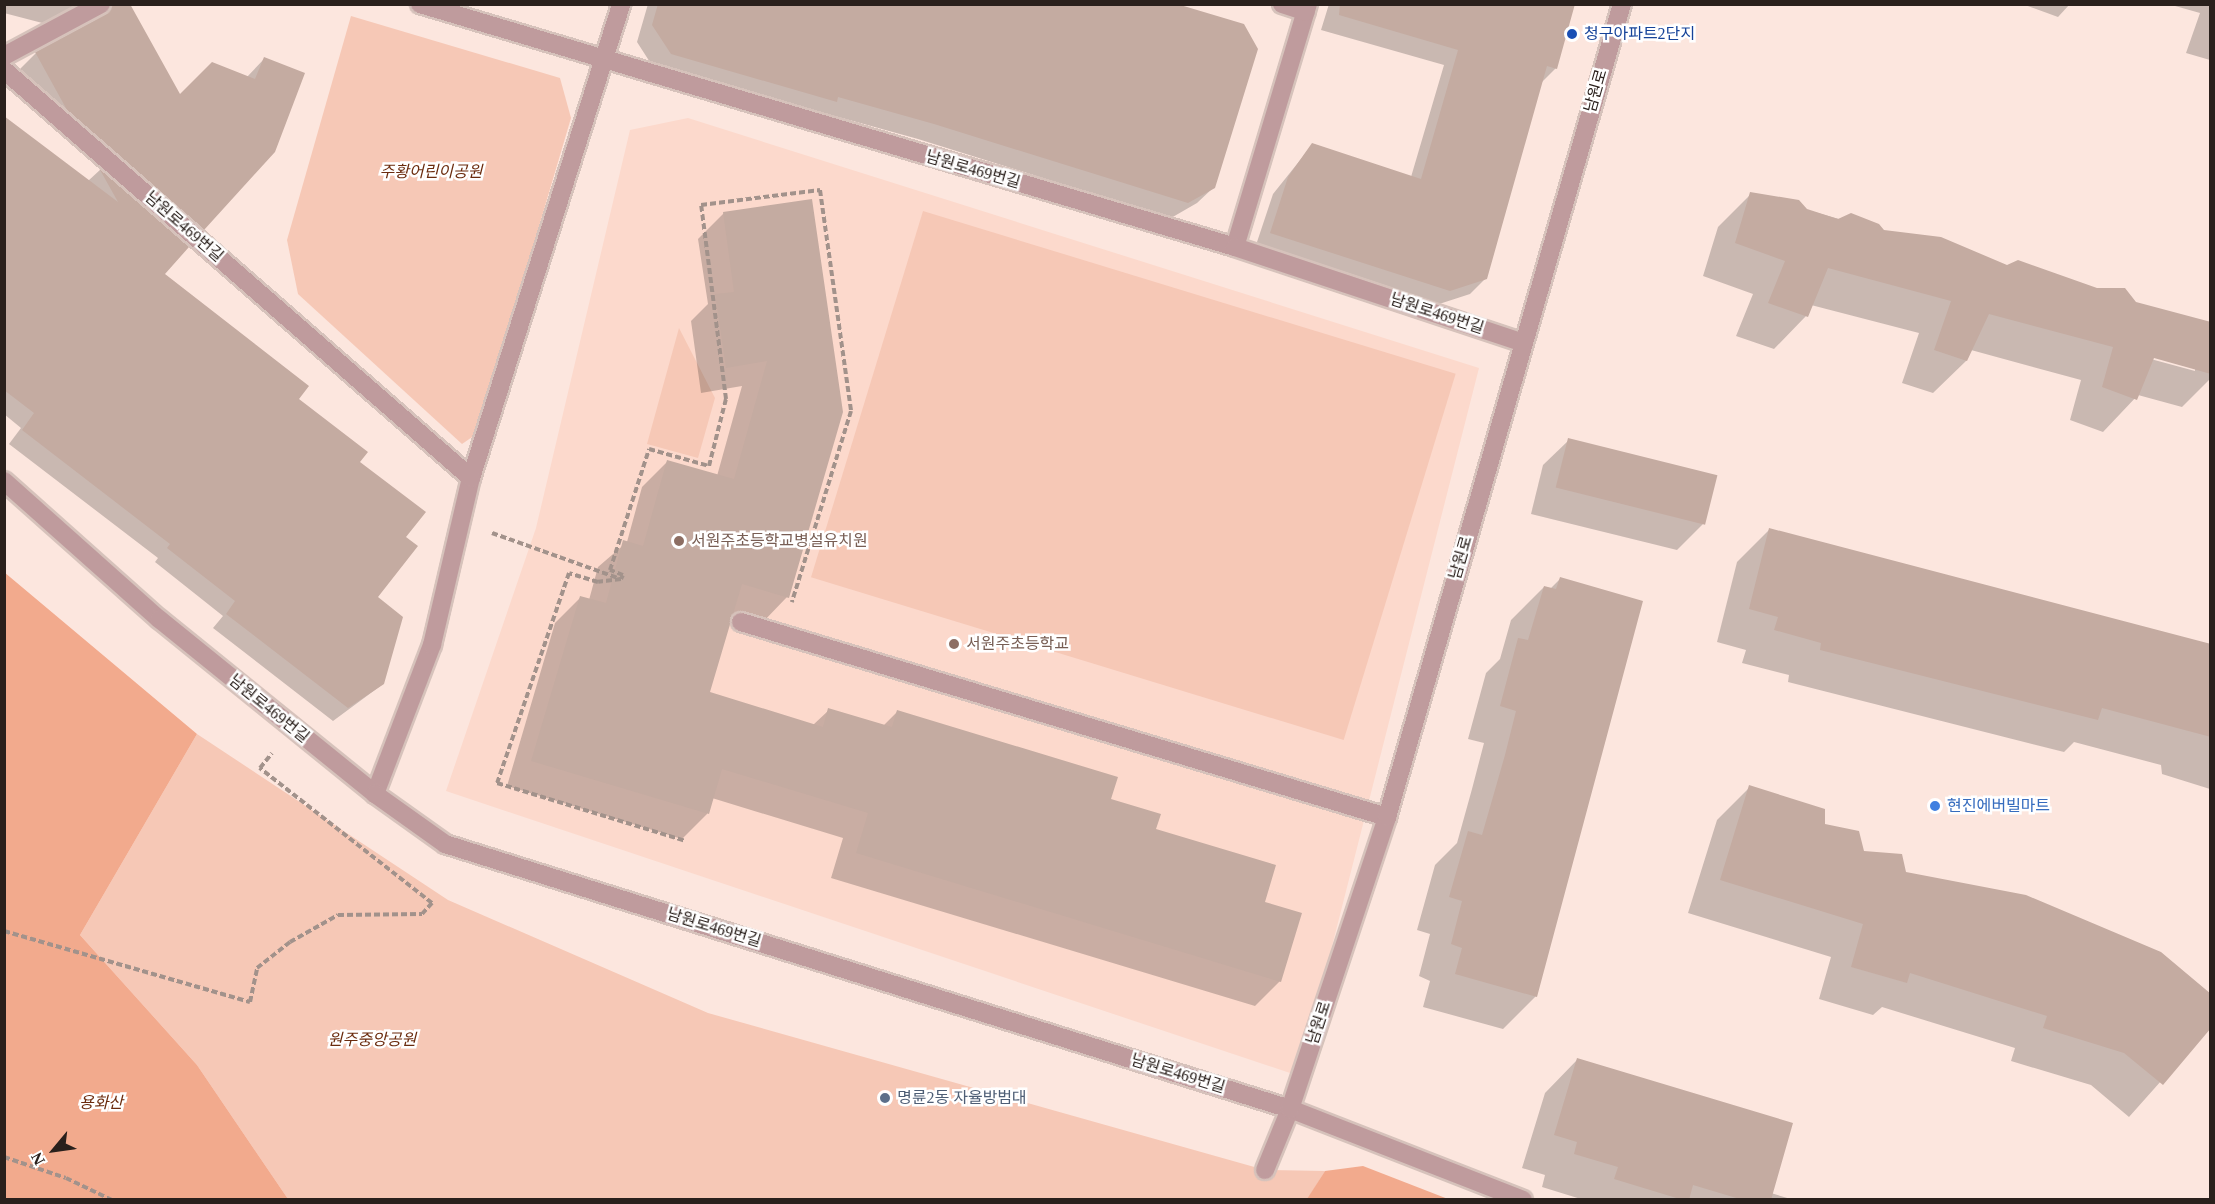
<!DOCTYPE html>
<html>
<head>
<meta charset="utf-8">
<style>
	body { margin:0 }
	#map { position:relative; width:2215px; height:1204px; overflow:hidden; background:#fce6de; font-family:"Times New Roman","Noto Sans KR",serif }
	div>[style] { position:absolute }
	.built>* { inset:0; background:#fcd9cc }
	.green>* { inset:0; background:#f6c8b6; transform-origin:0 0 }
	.forest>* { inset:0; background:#f2aa8d }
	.shadow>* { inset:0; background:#0003 }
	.building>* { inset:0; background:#c4aba1; transform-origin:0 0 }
	.path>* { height:4px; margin-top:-2px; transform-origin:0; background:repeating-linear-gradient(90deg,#a2928b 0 6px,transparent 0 9px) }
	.roads { filter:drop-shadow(2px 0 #d6c2bb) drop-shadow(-2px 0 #d6c2bb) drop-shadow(0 2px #d6c2bb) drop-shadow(0 -2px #d6c2bb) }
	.lane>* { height:18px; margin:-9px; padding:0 9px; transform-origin:9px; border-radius:9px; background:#bf9b9d }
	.street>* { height:18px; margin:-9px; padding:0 9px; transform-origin:9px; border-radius:9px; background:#bf9b9d }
	.dots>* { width:16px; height:16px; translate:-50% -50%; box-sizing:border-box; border:3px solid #fff; border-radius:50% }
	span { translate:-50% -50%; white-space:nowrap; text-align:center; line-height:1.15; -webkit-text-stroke:5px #fff; paint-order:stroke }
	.transit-label { font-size:16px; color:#164399 }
	.left { translate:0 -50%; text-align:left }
	.street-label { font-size:16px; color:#2a201c }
	.park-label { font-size:16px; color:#6b2b0d; font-style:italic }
	.education-label { font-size:16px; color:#785e54 }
	.shop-label { font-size:16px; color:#366cbe }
	.service-label { font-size:16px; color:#4e5e75 }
	.frame { position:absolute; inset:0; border:6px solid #2a201c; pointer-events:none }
	.north { position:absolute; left:24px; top:1120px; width:60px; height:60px; -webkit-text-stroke:4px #fff; paint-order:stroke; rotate:241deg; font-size:16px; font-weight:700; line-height:24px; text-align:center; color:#2a201c }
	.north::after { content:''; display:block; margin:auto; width:21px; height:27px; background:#2a201c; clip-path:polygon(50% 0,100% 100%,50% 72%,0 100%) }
</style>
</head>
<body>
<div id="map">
	<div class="built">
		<div style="clip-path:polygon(688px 118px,1479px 368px,1299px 1076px,446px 791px,536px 528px,630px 130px)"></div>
	</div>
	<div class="green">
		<div style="clip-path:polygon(351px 16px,560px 78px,571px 118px,478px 433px,462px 444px,298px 294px,287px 240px)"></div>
		<div style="left:923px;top:211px;width:557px;height:383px;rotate:17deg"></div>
		<div style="clip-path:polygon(679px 328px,715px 398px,698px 458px,647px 444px)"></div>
		<div style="clip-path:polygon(197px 734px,448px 900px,708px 1013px,1265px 1170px,1325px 1171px,1307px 1200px,288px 1199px,197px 1065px,80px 935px)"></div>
	</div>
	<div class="forest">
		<div style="clip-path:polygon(4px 572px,197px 734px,80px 935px,197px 1065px,288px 1199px,5px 1199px)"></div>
		<div style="clip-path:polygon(1363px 1166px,1448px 1199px,1307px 1199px,1325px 1171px)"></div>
	</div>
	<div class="shadow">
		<div style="clip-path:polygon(4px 4px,128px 4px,179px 96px,247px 77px,264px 59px,203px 229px,163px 274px,358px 462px,404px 537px,376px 597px,383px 684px,333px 721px,213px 628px,223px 616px,155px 562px,158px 558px,9px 444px,21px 428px,4px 414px,4px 118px,88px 181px,101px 169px,52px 126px,20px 69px,36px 53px,97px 21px,92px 10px,50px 25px,4px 13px)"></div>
		<div style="clip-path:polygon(648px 4px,1171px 4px,1214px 187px,1197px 203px,1171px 218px,918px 139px,824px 113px,820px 117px,655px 70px,637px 42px)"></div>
		<div style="clip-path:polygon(1329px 4px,1574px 4px,1556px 68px,1540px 84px,1486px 278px,1470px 294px,1433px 306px,1255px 248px,1273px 194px,1313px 144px,1411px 177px,1444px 65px,1321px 30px)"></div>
		<div style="clip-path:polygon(2022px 4px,2070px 4px,2058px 17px)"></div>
		<div style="clip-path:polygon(2168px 4px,2210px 4px,2210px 60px,2186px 53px,2200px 13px)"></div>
		<div style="clip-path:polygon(evenodd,1751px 194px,2210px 324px,2210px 379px,2182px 407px,2138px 395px,2103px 432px,2070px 420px,2081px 380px,1971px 350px,1966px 361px,1933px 393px,1902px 383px,1919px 333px,1811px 305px,1806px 316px,1774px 349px,1736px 336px,1753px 294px,1703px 276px,1718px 227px,1751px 194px,2148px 355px,2195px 368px,2195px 371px,2147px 358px,2148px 355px)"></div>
		<div style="clip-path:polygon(811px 200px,787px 597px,762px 623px,731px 614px,708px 693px,813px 725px,829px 710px,883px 726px,897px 712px,1109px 800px,1263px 903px,1280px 981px,1255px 1006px,831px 878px,843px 838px,712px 798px,707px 814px,682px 839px,507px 786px,555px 623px,581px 597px,589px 600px,598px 567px,627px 542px,642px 487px,667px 462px,717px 476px,742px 386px,701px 393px,691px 321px,708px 304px,698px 239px,724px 213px)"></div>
		<div style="clip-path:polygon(1569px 440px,1703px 524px,1677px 550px,1531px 514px,1543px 465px)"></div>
		<div style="clip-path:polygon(1770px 529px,2210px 647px,2210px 789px,2162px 774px,2161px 765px,2074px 742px,2064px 752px,1788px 682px,1789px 675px,1742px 663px,1746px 650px,1717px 642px,1737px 562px)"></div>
		<div style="clip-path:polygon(1560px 579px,1536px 996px,1503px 1029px,1423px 1007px,1430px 981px,1419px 976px,1430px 934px,1417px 930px,1435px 865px,1457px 843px,1472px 789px,1484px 743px,1468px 739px,1486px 673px,1500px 659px,1511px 620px,1544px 587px,1550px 589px)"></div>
		<div style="clip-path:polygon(1750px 787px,1824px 826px,1863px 852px,2210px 1026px,2129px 1117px,2091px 1085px,2011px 1061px,2015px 1048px,1882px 1007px,1873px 1015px,1819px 999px,1831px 957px,1688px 913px,1717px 820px)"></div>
		<div style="clip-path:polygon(1577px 1060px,1771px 1193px,1794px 1200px,1584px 1200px,1542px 1187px,1545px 1175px,1522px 1168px,1545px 1093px)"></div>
	</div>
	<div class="building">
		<div style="clip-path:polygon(112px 4px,130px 4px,180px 94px,212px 62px,255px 79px,264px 57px,305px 73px,275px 152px,204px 230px,67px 110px,35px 52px,106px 14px)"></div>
		<div style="clip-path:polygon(658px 4px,1177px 4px,1244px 24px,1258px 49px,1215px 188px,1188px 203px,934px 124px,838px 97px,837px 102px,671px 54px,652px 25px)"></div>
		<div style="clip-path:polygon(1340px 4px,1575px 4px,1557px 69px,1547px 66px,1487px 279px,1450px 291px,1270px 233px,1288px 177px,1312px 143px,1421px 179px,1458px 50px,1339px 15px)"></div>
		<div style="clip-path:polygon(4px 116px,118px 202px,99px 168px,189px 247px,165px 274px,309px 386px,299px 399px,368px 452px,360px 462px,426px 512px,406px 537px,418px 546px,378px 597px,403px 617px,384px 684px,348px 708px,226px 614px,235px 601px,167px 548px,170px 544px,22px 430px,34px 413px,4px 390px)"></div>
		<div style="clip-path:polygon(1750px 192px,1799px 200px,1807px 209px,1838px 219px,1851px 213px,1879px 224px,1884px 230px,1941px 237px,2007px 265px,2018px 260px,2097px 288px,2125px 288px,2136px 302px,2211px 322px,2211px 374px,2154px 358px,2137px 400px,2102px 387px,2113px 347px,1989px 314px,1967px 361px,1934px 350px,1951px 301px,1828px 268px,1808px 317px,1768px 303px,1785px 261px,1735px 243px)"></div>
		<div style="clip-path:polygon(812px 199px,843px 412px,789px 598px,742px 584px,710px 692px,823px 727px,828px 708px,892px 727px,897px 710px,1118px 777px,1111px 799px,1161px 814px,1156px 829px,1276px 865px,1265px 902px,1302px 913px,1281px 982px,856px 853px,868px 813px,722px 769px,709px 814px,531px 761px,580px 596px,606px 603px,623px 540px,643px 546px,667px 460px,734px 479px,767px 361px,726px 368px,715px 294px,734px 292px,723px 212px)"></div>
		<div style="left:1568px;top:438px;width:154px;height:51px;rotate:14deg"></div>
		<div style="clip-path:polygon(1769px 528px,2211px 644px,2211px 737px,2102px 708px,2098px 720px,1820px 650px,1821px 643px,1774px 630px,1778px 617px,1749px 609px)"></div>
		<div style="clip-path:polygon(1560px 577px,1643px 601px,1537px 997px,1455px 974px,1462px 948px,1451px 944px,1462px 901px,1449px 897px,1468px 831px,1482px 835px,1505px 755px,1516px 711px,1500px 706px,1518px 638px,1528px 640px,1544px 586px,1556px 589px)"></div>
		<div style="clip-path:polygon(1749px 785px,1825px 809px,1825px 824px,1859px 831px,1864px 851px,1902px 854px,1906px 872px,2026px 895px,2161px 952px,2211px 994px,2211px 1028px,2163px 1085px,2124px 1053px,2043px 1028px,2047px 1016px,1910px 973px,1907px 983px,1851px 967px,1863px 924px,1720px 880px)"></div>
		<div style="clip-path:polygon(1577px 1058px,1793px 1123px,1771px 1200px,1743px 1200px,1693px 1185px,1689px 1200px,1683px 1200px,1614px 1179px,1618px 1167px,1574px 1154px,1577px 1142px,1554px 1135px)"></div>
	</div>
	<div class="path">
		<div style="left:492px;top:533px;width:134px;rotate:19.7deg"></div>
		<div style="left:621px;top:579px;width:4px;rotate:-63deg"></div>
		<div style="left:623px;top:575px;width:14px;rotate:-159deg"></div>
		<div style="left:610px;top:570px;width:127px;rotate:-72.1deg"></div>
		<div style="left:649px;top:449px;width:62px;rotate:15.8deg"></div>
		<div style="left:709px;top:466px;width:69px;rotate:-75.8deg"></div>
		<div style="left:726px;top:399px;width:196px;rotate:-97.3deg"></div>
		<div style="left:701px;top:205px;width:120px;rotate:-7.2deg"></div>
		<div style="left:820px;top:190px;width:223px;rotate:82deg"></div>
		<div style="left:851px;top:411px;width:200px;rotate:107.2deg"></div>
		<div style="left:621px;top:579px;width:23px;rotate:173deg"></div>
		<div style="left:598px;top:582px;width:30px;rotate:-163deg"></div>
		<div style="left:569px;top:573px;width:222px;rotate:108.9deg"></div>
		<div style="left:497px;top:783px;width:197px;rotate:17.1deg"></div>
		<div style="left:4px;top:931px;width:256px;rotate:16.1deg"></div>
		<div style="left:250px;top:1002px;width:35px;rotate:-78deg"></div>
		<div style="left:257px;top:968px;width:42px;rotate:-38.2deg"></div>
		<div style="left:290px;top:942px;width:55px;rotate:-29.4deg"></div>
		<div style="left:338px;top:915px;width:84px;rotate:-0.7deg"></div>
		<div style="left:422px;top:914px;width:15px;rotate:-48deg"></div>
		<div style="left:432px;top:903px;width:219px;rotate:-141.9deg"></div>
		<div style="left:260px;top:768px;width:19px;rotate:-51deg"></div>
		<div style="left:4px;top:1157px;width:65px;rotate:18.7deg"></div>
		<div style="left:66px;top:1178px;width:51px;rotate:25.6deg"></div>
	</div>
	<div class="roads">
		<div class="lane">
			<div style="left:1235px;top:247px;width:254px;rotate:-73.3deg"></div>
			<div style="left:741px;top:622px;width:675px;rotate:16.8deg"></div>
			<div style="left:375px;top:794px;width:160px;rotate:-69.1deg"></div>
			<div style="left:432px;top:645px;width:171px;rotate:-76.9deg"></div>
			<div style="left:471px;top:478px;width:497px;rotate:-72.4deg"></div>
			<div style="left:1265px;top:1170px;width:66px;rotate:-67.7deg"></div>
		</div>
		<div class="street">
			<div style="left:420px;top:4px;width:850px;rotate:16.6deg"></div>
			<div style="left:1235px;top:247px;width:304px;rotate:18.4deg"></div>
			<div style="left:1282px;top:4px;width:25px;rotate:18deg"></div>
			<div style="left:4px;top:56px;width:110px;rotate:-28.2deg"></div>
			<div style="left:4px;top:70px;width:620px;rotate:41.14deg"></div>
			<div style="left:4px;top:481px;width:208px;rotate:41.7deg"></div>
			<div style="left:159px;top:619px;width:278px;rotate:39deg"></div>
			<div style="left:375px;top:794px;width:86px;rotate:35.5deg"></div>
			<div style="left:445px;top:844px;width:886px;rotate:17.41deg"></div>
			<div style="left:1290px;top:1109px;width:250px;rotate:21.3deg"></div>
			<div style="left:1290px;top:1109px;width:308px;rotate:-71.6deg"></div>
			<div style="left:1387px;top:817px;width:846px;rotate:-73.88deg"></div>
		</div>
	</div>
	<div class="dots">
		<div style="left:1572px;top:34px;background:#1a4fb4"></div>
		<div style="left:679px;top:541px;background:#8d6e63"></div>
		<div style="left:954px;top:644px;background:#8d6e63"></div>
		<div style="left:1935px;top:806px;background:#3f7fe0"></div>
		<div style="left:885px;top:1098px;background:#5c6f8a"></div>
	</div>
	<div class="transit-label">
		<span class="left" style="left:1584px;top:34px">청구아파트2단지</span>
	</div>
	<div class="street-label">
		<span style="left:1596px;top:91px;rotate:-74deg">남원로</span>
		<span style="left:973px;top:170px;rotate:16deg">남원로469번길</span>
		<span style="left:184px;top:227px;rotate:41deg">남원로469번길</span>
		<span style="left:1437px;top:314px;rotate:18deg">남원로469번길</span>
		<span style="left:1461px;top:558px;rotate:-74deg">남원로</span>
		<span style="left:269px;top:709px;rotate:39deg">남원로469번길</span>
		<span style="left:714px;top:928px;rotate:17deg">남원로469번길</span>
		<span style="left:1319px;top:1023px;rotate:-72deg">남원로</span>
		<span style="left:1178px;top:1074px;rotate:17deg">남원로469번길</span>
	</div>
	<div class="park-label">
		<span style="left:431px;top:172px">주황어린이공원</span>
		<span style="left:372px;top:1040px">원주중앙공원</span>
		<span style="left:101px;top:1103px">용화산</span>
	</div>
	<div class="education-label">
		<span class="left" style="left:691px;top:541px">서원주초등학교병설유치원</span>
		<span class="left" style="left:966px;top:644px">서원주초등학교</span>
	</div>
	<div class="shop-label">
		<span class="left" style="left:1947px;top:806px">현진에버빌마트</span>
	</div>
	<div class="service-label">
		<span class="left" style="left:897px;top:1098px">명륜2동 자율방범대</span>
	</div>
	<div class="frame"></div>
	<div class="north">N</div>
</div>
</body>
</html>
